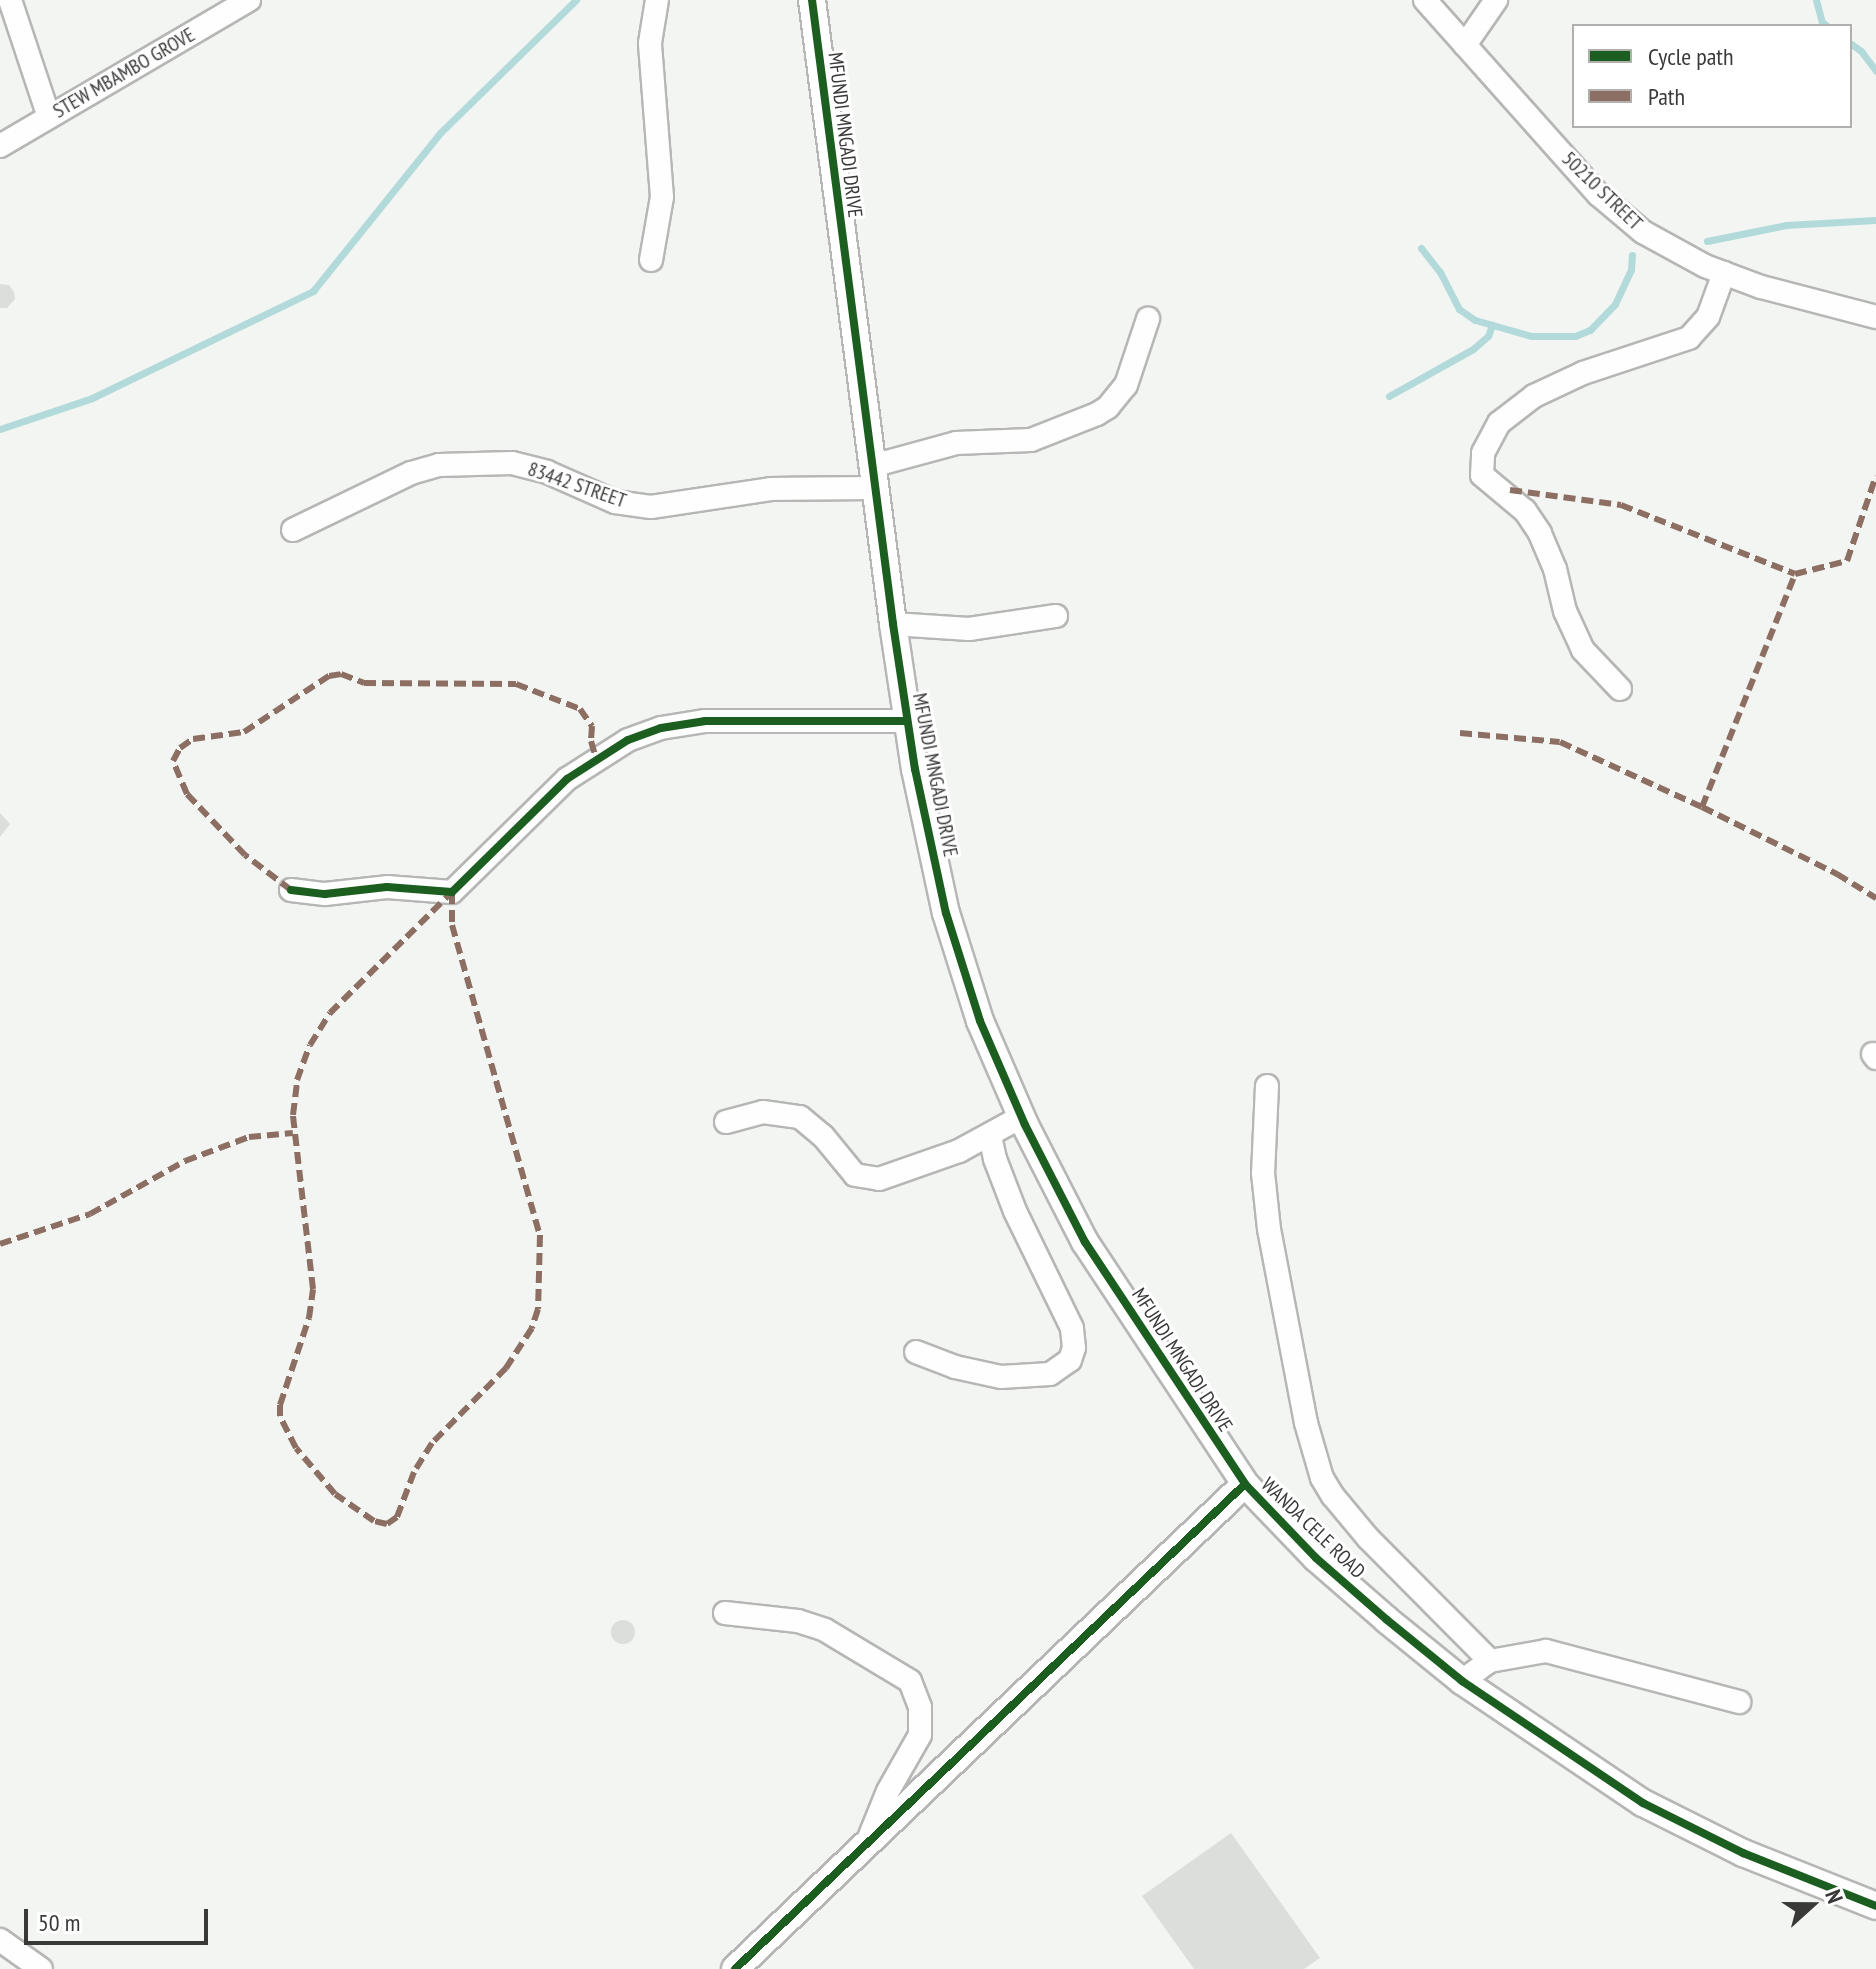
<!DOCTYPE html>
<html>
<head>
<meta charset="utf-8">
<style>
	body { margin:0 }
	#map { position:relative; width:1876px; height:1969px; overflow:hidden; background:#f3f5f2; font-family:"PT Sans Narrow",sans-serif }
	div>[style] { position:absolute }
	.stream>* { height:7px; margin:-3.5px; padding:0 3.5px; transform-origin:3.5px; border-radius:3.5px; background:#b3dada }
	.building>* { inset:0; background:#dcdedc }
	.round { border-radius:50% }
	.roads { filter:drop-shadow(2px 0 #b6b7b5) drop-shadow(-2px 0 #b6b7b5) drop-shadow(0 2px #b6b7b5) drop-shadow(0 -2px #b6b7b5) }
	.minor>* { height:22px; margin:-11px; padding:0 11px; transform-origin:11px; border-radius:11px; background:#fdfefd }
	.tertiary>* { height:26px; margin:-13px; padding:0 13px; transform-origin:13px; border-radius:13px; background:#fdfefd }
	.quiet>* { height:6px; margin-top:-3px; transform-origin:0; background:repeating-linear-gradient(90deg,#8d6e63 0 12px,transparent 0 18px) }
	.cycleway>* { height:8px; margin:-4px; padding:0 4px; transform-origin:4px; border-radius:4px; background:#1b5e20 }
	span { translate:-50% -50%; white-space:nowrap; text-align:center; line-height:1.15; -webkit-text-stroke:6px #fff; paint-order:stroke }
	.street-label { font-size:20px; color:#393a38 }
	.legend { position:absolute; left:1572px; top:24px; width:280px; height:104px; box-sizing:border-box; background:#fff; border:2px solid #b0b0af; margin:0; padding:10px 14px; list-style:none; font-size:24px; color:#393a38 }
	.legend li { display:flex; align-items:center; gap:16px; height:40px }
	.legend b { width:40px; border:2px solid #b0b0af }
	.north { position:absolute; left:1772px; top:1865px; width:80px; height:80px; -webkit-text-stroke:6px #fff; paint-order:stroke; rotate:69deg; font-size:22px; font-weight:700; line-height:32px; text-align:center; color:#393a38 }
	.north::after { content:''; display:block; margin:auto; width:28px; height:36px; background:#393a38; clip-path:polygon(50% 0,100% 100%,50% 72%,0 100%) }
	.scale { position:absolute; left:24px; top:1909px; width:184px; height:36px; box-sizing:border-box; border:4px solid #393a38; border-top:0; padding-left:10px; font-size:24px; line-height:28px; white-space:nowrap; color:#393a38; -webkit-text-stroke:6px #fff; paint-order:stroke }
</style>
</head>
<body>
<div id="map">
	<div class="stream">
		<div style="left:1816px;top:0;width:23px;rotate:75deg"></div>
		<div style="left:1822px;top:22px;width:6px;rotate:39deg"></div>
		<div style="left:1850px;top:43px;width:14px;rotate:36deg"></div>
		<div style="left:1861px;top:51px;width:25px;rotate:53deg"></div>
		<div style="left:1707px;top:241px;width:81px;rotate:-11.4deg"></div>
		<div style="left:1786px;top:225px;width:90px;rotate:-3.2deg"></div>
		<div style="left:1421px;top:248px;width:31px;rotate:52deg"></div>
		<div style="left:1440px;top:272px;width:42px;rotate:62.8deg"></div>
		<div style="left:1459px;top:309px;width:19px;rotate:35deg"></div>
		<div style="left:1475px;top:320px;width:58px;rotate:15.9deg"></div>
		<div style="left:1531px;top:336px;width:44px"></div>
		<div style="left:1575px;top:336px;width:16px;rotate:-22deg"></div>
		<div style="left:1590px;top:330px;width:36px;rotate:-46deg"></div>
		<div style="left:1615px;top:304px;width:38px;rotate:-65deg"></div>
		<div style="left:1631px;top:269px;width:14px;rotate:-86deg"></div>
		<div style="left:1389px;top:396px;width:96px;rotate:-29.2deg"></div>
		<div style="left:1473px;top:349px;width:20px;rotate:-41deg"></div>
		<div style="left:1488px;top:336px;width:12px;rotate:-70deg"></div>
		<div style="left:0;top:429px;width:97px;rotate:-18.6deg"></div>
		<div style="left:92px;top:398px;width:246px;rotate:-25.8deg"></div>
		<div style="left:313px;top:291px;width:204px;rotate:-51.2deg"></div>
		<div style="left:441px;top:132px;width:189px;rotate:-44.4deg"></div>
	</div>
	<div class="building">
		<div style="clip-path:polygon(0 284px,9px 285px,14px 292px,15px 299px,7px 308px,0 308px)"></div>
		<div style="clip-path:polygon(0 813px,10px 824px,0 837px)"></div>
		<div class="round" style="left:611px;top:1620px;width:24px;height:24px"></div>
		<div style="clip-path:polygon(1231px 1833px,1320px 1958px,1304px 1969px,1194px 1969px,1142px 1896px)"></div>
	</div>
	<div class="roads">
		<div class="minor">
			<div style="left:10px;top:0;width:123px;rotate:71.6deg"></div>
			<div style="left:1425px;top:0;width:261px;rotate:48.3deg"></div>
			<div style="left:1599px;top:195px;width:57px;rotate:40.1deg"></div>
			<div style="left:1643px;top:232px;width:71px;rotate:28.7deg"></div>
			<div style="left:1705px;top:266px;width:60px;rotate:20.6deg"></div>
			<div style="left:1761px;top:287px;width:119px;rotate:14.6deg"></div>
			<div style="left:1465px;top:45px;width:55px;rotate:-55.4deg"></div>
			<div style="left:0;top:146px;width:289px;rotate:-30.4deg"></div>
			<div style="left:651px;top:260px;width:64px;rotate:-80.1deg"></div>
			<div style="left:662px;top:197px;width:154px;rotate:-94.5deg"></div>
			<div style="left:650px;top:43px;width:44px;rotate:-80.8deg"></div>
			<div style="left:872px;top:466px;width:87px;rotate:-15.3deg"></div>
			<div style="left:956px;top:443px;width:75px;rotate:-2.3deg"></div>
			<div style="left:1031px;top:440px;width:71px;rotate:-21.5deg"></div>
			<div style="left:1097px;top:414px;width:13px;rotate:-32deg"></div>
			<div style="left:1108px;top:407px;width:28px;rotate:-51deg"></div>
			<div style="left:1126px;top:385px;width:70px;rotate:-71.6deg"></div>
			<div style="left:293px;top:530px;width:131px;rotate:-25.8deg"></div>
			<div style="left:411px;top:473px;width:29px;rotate:-16deg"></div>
			<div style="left:439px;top:465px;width:73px;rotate:-1.6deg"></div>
			<div style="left:512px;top:463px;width:36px;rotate:14deg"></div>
			<div style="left:547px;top:472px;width:74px;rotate:23.8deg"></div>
			<div style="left:615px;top:502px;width:36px;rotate:8deg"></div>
			<div style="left:651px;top:507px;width:121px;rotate:-8.5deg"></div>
			<div style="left:771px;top:489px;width:103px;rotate:-0.6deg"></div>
			<div style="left:893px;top:624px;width:76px;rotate:3.8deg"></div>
			<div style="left:969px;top:629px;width:88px;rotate:-8.5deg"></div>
			<div style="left:1620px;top:689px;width:54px;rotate:-133.5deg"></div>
			<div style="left:1583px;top:650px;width:43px;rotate:-114.8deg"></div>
			<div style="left:1565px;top:611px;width:43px;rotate:-103.4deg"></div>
			<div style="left:1555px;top:569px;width:39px;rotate:-113deg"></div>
			<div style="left:1540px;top:533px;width:27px;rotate:-124deg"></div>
			<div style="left:1525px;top:511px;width:56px;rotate:-140.1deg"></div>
			<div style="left:1482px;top:475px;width:22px;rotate:-87deg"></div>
			<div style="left:1483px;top:453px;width:34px;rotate:-62deg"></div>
			<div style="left:1499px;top:423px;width:44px;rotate:-37.6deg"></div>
			<div style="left:1534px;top:396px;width:54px;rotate:-25.1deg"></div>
			<div style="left:1583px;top:373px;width:112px;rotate:-18.3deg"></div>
			<div style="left:1689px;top:338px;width:28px;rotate:-48deg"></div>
			<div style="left:1708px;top:317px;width:47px;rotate:-70deg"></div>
			<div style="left:291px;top:890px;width:34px;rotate:7deg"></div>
			<div style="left:325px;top:894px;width:62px;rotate:-6.4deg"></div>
			<div style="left:387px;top:887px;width:65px;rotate:4.4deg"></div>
			<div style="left:452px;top:892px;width:161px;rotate:-44.5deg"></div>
			<div style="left:567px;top:779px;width:72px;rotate:-32.6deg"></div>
			<div style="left:628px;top:740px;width:35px;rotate:-20deg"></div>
			<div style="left:661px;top:728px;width:45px;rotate:-9deg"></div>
			<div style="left:705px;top:721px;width:202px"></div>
			<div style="left:1873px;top:1054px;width:5px;rotate:53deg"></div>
			<div style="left:1267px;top:1086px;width:87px;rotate:92.6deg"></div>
			<div style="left:1263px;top:1173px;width:56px;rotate:83.9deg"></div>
			<div style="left:1269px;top:1229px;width:197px;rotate:79.2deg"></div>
			<div style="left:1306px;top:1423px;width:57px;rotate:73.8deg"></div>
			<div style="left:1322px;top:1478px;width:21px;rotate:59deg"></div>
			<div style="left:1333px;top:1496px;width:55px;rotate:50.2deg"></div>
			<div style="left:1368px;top:1538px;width:173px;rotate:45.2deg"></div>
			<div style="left:726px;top:1122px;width:38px;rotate:-15deg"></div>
			<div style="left:763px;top:1112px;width:37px;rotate:8deg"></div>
			<div style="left:800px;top:1117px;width:30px;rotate:40deg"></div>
			<div style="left:823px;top:1136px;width:50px;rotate:50.6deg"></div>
			<div style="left:855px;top:1175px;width:24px;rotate:9deg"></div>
			<div style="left:879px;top:1179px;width:85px;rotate:-19.3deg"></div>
			<div style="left:959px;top:1151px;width:71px;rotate:-28.7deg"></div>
			<div style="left:916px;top:1352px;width:42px;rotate:21deg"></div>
			<div style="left:955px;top:1367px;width:47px;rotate:12.3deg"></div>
			<div style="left:1001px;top:1377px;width:49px;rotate:-3.5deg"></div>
			<div style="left:1050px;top:1374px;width:24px;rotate:-35deg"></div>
			<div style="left:1070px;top:1360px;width:13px;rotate:-72deg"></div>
			<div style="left:1074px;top:1348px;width:20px;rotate:-96deg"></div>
			<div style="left:1072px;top:1328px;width:130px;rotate:-116deg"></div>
			<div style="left:1015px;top:1211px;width:56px;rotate:-111deg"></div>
			<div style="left:995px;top:1159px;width:25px;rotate:-102deg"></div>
			<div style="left:725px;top:1613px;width:73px;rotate:6.3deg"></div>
			<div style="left:798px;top:1621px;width:28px;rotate:18deg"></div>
			<div style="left:825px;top:1630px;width:99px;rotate:31deg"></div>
			<div style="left:910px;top:1681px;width:28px;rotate:69deg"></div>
			<div style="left:920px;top:1707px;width:28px;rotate:90deg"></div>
			<div style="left:920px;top:1735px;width:64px;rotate:119.7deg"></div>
			<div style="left:888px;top:1791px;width:56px;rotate:112deg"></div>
			<div style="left:1462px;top:1681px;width:34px;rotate:-36deg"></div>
			<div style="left:1490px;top:1661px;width:57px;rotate:-10.1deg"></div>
			<div style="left:1546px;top:1651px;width:200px;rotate:14.8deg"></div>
			<div style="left:0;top:1940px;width:50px;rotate:35.3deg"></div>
		</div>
		<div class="tertiary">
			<div style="left:812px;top:0;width:629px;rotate:82.6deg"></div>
			<div style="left:893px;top:624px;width:147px;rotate:81.4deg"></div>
			<div style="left:915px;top:769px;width:147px;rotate:77.9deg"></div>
			<div style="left:946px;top:913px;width:113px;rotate:72.5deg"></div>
			<div style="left:980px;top:1021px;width:113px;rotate:66.6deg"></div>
			<div style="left:1025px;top:1125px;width:131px;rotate:62.9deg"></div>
			<div style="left:1085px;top:1242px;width:290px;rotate:56.5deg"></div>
			<div style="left:1245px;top:1484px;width:103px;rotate:46.2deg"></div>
			<div style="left:1316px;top:1558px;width:94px;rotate:41.1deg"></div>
			<div style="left:1387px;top:1620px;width:97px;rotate:39.1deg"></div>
			<div style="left:1462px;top:1681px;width:218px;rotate:34deg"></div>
			<div style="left:1643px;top:1803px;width:112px;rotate:26.6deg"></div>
			<div style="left:1743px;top:1853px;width:143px;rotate:21.7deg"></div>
			<div style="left:735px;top:1969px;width:704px;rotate:-43.56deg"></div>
		</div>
	</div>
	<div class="quiet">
		<div style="left:1510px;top:490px;width:112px;rotate:7.7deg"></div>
		<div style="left:1621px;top:505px;width:187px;rotate:21.6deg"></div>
		<div style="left:1795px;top:574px;width:54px;rotate:-14deg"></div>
		<div style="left:1847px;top:561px;width:90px;rotate:-71.2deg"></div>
		<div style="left:1460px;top:733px;width:100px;rotate:5.1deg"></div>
		<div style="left:1560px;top:742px;width:156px;rotate:24.6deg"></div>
		<div style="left:1702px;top:807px;width:151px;rotate:26.4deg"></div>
		<div style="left:1837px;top:874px;width:46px;rotate:31.6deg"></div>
		<div style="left:1702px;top:807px;width:251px;rotate:-68.2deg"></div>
		<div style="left:291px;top:890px;width:58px;rotate:-142.7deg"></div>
		<div style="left:245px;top:855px;width:84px;rotate:-133.6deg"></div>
		<div style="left:187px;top:794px;width:36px;rotate:-113deg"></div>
		<div style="left:173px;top:761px;width:15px;rotate:-62deg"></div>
		<div style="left:180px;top:748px;width:16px;rotate:-35deg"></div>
		<div style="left:193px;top:739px;width:51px;rotate:-7.8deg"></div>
		<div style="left:244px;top:732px;width:102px;rotate:-33.4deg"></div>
		<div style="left:329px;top:676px;width:12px;rotate:-9deg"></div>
		<div style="left:341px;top:674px;width:25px;rotate:21deg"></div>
		<div style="left:364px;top:683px;width:152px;rotate:0.4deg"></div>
		<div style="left:516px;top:684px;width:69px;rotate:21.3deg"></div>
		<div style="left:580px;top:709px;width:21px;rotate:55deg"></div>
		<div style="left:592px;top:726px;width:15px;rotate:94deg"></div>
		<div style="left:591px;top:741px;width:18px;rotate:74deg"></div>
		<div style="left:452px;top:892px;width:33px;rotate:90deg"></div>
		<div style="left:452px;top:925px;width:322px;rotate:74.2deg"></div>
		<div style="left:540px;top:1235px;width:74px;rotate:91.5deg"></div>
		<div style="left:538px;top:1309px;width:20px;rotate:108deg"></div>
		<div style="left:532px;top:1328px;width:48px;rotate:123deg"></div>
		<div style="left:506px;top:1368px;width:105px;rotate:134.6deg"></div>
		<div style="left:432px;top:1443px;width:34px;rotate:122deg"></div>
		<div style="left:414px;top:1472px;width:48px;rotate:110.7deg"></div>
		<div style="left:397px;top:1517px;width:12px;rotate:145deg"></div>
		<div style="left:387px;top:1524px;width:13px;rotate:-167deg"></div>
		<div style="left:374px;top:1521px;width:47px;rotate:-145.3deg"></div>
		<div style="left:335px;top:1494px;width:60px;rotate:-130.3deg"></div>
		<div style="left:296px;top:1448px;width:36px;rotate:-117deg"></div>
		<div style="left:280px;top:1416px;width:11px;rotate:-90deg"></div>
		<div style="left:280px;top:1405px;width:92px;rotate:-71.6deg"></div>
		<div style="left:309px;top:1318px;width:29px;rotate:-82deg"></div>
		<div style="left:313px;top:1289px;width:175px;rotate:-96.6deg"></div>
		<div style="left:293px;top:1115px;width:35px;rotate:-83deg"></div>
		<div style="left:297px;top:1080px;width:37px;rotate:-70deg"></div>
		<div style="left:310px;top:1045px;width:38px;rotate:-58deg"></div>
		<div style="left:330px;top:1013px;width:172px;rotate:-44.8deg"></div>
		<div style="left:0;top:1244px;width:95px;rotate:-18.4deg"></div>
		<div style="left:90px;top:1214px;width:109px;rotate:-29.2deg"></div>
		<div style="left:185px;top:1161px;width:68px;rotate:-20.6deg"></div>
		<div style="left:249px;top:1137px;width:44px;rotate:-5.2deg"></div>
	</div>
	<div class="cycleway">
		<div style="left:812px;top:0;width:629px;rotate:82.6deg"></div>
		<div style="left:893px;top:624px;width:147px;rotate:81.4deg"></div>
		<div style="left:915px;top:769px;width:147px;rotate:77.9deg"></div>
		<div style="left:946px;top:913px;width:113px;rotate:72.5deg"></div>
		<div style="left:980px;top:1021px;width:113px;rotate:66.6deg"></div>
		<div style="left:1025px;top:1125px;width:131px;rotate:62.9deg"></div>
		<div style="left:1085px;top:1242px;width:290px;rotate:56.5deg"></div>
		<div style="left:1245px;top:1484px;width:103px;rotate:46.2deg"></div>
		<div style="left:1316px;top:1558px;width:94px;rotate:41.1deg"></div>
		<div style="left:1387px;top:1620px;width:97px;rotate:39.1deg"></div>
		<div style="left:1462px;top:1681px;width:218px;rotate:34deg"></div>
		<div style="left:1643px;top:1803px;width:112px;rotate:26.6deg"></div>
		<div style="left:1743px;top:1853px;width:143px;rotate:21.7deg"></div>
		<div style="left:291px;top:890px;width:34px;rotate:7deg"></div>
		<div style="left:325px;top:894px;width:62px;rotate:-6.4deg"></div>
		<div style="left:387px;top:887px;width:65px;rotate:4.4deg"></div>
		<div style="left:452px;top:892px;width:161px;rotate:-44.5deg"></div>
		<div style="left:567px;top:779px;width:72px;rotate:-32.6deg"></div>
		<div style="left:628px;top:740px;width:35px;rotate:-20deg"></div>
		<div style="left:661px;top:728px;width:45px;rotate:-9deg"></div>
		<div style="left:705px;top:721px;width:202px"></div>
		<div style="left:735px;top:1969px;width:704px;rotate:-43.56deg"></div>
	</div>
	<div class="street-label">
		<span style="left:124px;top:73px;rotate:-30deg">STEW MBAMBO GROVE</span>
		<span style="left:845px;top:135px;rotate:83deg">MFUNDI MNGADI DRIVE</span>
		<span style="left:1602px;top:191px;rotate:44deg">50210 STREET</span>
		<span style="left:577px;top:485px;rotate:19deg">83442 STREET</span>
		<span style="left:935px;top:775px;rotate:79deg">MFUNDI MNGADI DRIVE</span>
		<span style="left:1182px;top:1360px;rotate:57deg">MFUNDI MNGADI DRIVE</span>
		<span style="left:1313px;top:1528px;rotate:44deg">WANDA CELE ROAD</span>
	</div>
	<ul class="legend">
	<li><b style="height:10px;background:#1b5e20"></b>Cycle path</li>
	<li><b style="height:10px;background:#8d6e63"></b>Path</li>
	</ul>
	<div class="north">N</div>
	<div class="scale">50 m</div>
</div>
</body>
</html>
